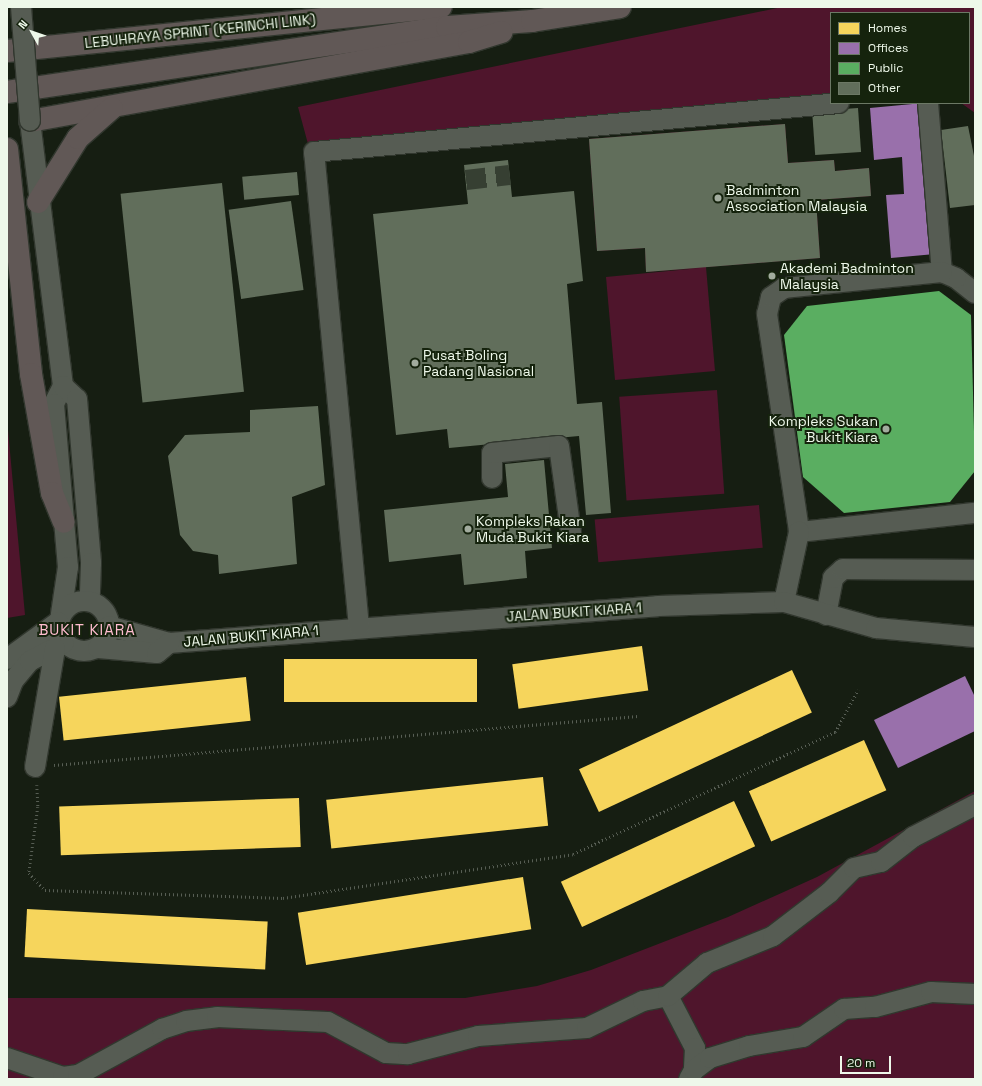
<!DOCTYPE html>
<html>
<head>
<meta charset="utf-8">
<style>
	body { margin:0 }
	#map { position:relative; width:982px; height:1086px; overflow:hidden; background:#161e12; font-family:"Space Grotesk",sans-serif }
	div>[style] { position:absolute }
	.green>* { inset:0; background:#4f152c; transform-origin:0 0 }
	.homes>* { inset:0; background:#f6d55c; transform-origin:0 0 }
	.offices>* { inset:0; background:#9970ab }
	.public>* { inset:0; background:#5aae61 }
	.building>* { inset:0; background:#616e5b; transform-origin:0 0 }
	.minor-tunnel>* { height:20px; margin-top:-10px; transform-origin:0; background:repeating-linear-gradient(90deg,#363f32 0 20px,transparent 0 30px) }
	.path>* { height:2.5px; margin-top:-1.25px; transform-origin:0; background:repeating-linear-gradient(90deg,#575e54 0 1px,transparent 0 4px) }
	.roads { filter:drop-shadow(1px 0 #31372e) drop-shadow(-1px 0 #31372e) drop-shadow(0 1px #31372e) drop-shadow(0 -1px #31372e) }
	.minor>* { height:20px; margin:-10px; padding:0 10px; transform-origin:10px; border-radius:10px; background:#565c53 }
	.minor>.ring { margin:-10px; padding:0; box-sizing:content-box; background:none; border:20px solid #565c53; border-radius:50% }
	.highway>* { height:22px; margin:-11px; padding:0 11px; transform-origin:11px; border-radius:11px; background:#615856 }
	.bridges { filter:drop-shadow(1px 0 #31372e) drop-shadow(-1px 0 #31372e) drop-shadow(0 1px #31372e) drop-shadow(0 -1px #31372e) }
	.minor-bridge>* { height:20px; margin:-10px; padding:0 10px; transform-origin:10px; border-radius:10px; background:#565c53 }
	.dots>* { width:11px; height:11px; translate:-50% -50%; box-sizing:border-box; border:2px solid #15230d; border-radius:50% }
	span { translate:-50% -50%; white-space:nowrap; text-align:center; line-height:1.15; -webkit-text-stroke:4px #15230d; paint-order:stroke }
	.street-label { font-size:14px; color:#eef8ea }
	.poi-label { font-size:14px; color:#eef8ea }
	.left { translate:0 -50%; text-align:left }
	.right { translate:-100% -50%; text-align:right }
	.neighbourhood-label { font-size:15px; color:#ffbdd0; letter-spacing:1px }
	.frame { position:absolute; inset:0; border:8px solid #eef8ea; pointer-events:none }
	.legend { position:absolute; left:830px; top:12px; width:140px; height:92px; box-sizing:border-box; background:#15230d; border:1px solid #6c7865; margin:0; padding:5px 7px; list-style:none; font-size:12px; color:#eef8ea }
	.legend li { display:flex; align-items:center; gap:8px; height:20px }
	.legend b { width:20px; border:1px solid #6c7865 }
	.north { position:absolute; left:12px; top:12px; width:40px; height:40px; -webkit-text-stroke:3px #15230d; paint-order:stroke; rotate:310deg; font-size:11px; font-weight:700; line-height:16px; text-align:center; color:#eef8ea }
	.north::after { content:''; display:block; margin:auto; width:14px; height:18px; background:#eef8ea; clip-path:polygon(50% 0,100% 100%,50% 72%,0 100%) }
	.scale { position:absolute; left:840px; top:1056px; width:51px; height:18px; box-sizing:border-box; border:2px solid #eef8ea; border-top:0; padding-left:5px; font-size:12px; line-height:14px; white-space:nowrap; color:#eef8ea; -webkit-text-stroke:3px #15230d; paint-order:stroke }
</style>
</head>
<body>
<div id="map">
	<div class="green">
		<div style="clip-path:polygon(782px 7px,975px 7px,975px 113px,961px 103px,969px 103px,969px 13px,831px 13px,831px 100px,308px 144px,298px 107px)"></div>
		<div style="clip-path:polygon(785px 124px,788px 163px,834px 160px,835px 171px,869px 168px,871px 196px,816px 200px,820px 258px,706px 267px,715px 371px,615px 380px,606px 277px,700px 268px,646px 272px,645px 248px,597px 251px,589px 139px)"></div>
		<div style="left:717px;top:390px;width:104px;height:98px;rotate:86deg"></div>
		<div style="clip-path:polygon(7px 419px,25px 615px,7px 618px)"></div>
		<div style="left:759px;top:505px;width:43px;height:165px;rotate:85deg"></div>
		<div style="clip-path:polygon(975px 791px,975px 1079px,7px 1079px,7px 998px,465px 998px,537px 986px,591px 970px,728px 917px,817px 877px)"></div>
	</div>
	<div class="homes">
		<div style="left:642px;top:646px;width:45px;height:131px;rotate:82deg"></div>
		<div style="left:477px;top:659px;width:43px;height:193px;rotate:90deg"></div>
		<div style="left:792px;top:670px;width:47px;height:235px;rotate:65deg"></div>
		<div style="left:246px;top:677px;width:44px;height:188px;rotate:84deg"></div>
		<div style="left:864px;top:740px;width:55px;height:126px;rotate:66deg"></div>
		<div style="left:543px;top:777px;width:49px;height:218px;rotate:84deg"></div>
		<div style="left:299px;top:798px;width:49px;height:240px;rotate:88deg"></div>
		<div style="left:734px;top:801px;width:50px;height:191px;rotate:65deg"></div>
		<div style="left:523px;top:877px;width:53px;height:228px;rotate:81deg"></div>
		<div style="left:27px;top:909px;width:241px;height:48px;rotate:3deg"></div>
	</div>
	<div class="offices">
		<div style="clip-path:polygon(923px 103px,935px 254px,891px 258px,886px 195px,904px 194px,902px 157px,874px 160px,870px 108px)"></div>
		<div style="clip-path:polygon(965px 676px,975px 697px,975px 731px,898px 768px,874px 720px)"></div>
	</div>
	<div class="public">
		<div style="clip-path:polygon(939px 291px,971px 315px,975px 471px,950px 502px,844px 513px,803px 477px,784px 335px,807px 306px)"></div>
	</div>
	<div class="building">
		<div style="left:858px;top:108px;width:44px;height:46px;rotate:86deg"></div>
		<div style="clip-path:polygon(785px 124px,788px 163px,834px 160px,835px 171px,869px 168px,871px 196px,816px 200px,820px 258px,646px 272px,645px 248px,597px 251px,589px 139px)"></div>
		<div style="clip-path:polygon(968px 126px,975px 161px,975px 205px,950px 208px,941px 130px)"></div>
		<div style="clip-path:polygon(508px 160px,512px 197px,574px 191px,583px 281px,567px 284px,577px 404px,602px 402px,611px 513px,586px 515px,579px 436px,449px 448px,447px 429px,396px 435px,373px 214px,468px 204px,464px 165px)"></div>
		<div style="left:297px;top:172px;width:23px;height:55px;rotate:85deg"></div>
		<div style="left:222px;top:183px;width:210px;height:102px;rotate:84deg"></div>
		<div style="left:291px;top:201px;width:90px;height:63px;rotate:82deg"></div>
		<div style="clip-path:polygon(318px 406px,325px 485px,292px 497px,297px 564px,219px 574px,218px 555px,193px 551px,180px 535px,168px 456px,185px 435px,250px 432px,250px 410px)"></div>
		<div style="clip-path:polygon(544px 460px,552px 548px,525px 551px,527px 578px,464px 585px,461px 554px,389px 562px,384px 510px,508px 497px,505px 464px)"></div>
	</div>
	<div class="minor-tunnel">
		<div style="left:466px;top:180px;width:44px;rotate:-6.5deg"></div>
	</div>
	<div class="path">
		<div style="left:54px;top:765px;width:586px;rotate:-4.8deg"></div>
		<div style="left:37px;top:785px;width:22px;rotate:87deg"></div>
		<div style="left:38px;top:807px;width:67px;rotate:97.8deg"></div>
		<div style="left:29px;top:873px;width:23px;rotate:47deg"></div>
		<div style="left:45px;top:890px;width:238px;rotate:1.9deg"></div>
		<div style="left:283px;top:898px;width:293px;rotate:-8.6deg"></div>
		<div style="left:573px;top:854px;width:289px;rotate:-25deg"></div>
		<div style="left:835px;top:732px;width:48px;rotate:-61.3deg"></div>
	</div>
	<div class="roads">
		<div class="minor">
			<div style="left:928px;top:103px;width:170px;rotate:85.3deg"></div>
			<div style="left:30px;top:121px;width:267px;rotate:82.9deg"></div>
			<div style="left:63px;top:386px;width:20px;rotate:117deg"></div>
			<div style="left:54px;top:404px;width:164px;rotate:85.1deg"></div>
			<div style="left:68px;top:567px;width:48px;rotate:98.5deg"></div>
			<div style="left:975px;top:293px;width:24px;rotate:-142deg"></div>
			<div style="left:956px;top:278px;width:15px;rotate:-157deg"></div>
			<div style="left:942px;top:272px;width:61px;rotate:174.4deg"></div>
			<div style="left:881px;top:278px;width:98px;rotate:174.1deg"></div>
			<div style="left:784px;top:288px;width:16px;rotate:145deg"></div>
			<div style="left:771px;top:297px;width:17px;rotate:103deg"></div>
			<div style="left:767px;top:314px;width:220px;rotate:81.6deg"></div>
			<div style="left:799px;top:532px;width:177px;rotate:-6.2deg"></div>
			<div style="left:63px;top:386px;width:19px;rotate:43deg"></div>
			<div style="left:77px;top:399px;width:165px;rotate:85.1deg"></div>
			<div style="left:91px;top:563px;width:38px;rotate:92deg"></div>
			<div style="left:492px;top:478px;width:25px;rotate:-90deg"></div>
			<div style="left:492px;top:453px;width:67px;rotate:-6deg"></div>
			<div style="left:559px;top:446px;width:88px;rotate:82.1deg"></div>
			<div class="ring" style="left:59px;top:601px;width:30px;height:30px"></div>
			<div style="left:784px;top:602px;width:72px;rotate:-77.9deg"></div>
			<div style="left:826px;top:615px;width:38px;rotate:-79deg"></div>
			<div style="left:833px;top:578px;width:13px;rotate:-42deg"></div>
			<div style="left:843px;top:569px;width:132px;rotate:0.4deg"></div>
			<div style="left:109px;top:626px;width:62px;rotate:15.8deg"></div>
			<div style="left:169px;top:643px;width:490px;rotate:-4.3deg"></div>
			<div style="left:658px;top:606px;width:126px;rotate:-1.8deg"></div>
			<div style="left:784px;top:602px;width:96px;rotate:15.8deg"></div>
			<div style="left:876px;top:628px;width:99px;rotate:5.2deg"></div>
			<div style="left:359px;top:627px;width:477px;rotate:-95.4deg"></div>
			<div style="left:314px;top:152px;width:527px;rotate:-5.33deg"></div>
			<div style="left:98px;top:648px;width:59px;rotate:4.8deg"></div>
			<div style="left:157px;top:653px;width:16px;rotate:-40deg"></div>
			<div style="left:7px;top:659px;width:63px;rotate:-36deg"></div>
			<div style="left:7px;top:697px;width:17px;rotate:-69deg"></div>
			<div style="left:13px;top:681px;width:26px;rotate:-50deg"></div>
			<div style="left:30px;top:661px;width:38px;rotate:-28deg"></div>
			<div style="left:35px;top:767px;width:120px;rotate:-80.4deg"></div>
			<div style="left:668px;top:996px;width:59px;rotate:62.6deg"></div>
			<div style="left:695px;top:1048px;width:22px;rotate:93deg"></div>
			<div style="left:694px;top:1070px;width:10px;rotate:119deg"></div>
			<div style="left:7px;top:1058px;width:59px;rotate:18.7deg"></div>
			<div style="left:63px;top:1077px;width:15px;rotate:-8deg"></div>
			<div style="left:78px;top:1075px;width:96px;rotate:-28.7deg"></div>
			<div style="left:162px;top:1029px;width:25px;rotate:-18deg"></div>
			<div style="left:186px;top:1021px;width:31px;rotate:-7deg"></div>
			<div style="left:217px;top:1017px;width:111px;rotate:2.6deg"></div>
			<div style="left:328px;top:1022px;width:66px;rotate:28.1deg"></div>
			<div style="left:386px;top:1053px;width:22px;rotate:3deg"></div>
			<div style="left:408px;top:1054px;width:72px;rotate:-14.4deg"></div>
			<div style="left:478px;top:1036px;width:109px;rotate:-4.2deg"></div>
			<div style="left:587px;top:1028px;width:62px;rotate:-25.7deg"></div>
			<div style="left:643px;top:1001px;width:25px;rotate:-11deg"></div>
			<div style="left:668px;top:996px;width:51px;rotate:-40.2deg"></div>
			<div style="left:707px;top:963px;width:71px;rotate:-22.2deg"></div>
			<div style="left:773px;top:936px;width:71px;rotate:-37.5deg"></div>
			<div style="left:829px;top:893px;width:35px;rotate:-45deg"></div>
			<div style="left:854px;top:868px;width:28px;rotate:-13deg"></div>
			<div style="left:881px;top:862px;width:41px;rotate:-38deg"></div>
			<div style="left:913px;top:837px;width:70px;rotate:-27.3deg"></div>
			<div style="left:694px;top:1070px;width:20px;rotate:-37deg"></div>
			<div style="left:710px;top:1058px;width:41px;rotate:-17.1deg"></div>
			<div style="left:749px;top:1046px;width:55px;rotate:-9.5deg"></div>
			<div style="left:803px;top:1037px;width:50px;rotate:-34.3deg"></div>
			<div style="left:844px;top:1009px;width:31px;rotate:-4deg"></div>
			<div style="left:875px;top:1007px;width:58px;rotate:-15deg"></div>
			<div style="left:931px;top:992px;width:44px;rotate:2.6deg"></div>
		</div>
		<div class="highway">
			<div style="left:7px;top:51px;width:436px;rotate:-5.8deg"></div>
			<div style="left:7px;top:92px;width:445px;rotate:-8.4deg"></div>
			<div style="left:447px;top:27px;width:85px;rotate:-4deg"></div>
			<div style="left:532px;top:21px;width:89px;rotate:-9deg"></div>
			<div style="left:30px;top:121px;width:446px;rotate:-10.2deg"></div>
			<div style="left:469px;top:42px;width:34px;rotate:-17deg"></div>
			<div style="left:7px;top:149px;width:226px;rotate:83.9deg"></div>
			<div style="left:31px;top:374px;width:121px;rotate:80deg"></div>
			<div style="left:52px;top:493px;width:31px;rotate:68deg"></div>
			<div style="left:38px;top:202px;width:75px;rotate:-58deg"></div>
			<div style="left:78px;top:138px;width:45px;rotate:-41.4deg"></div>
		</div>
	</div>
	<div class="bridges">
		<div class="minor-bridge">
			<div style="left:21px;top:7px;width:114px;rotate:85.5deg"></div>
		</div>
	</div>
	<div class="dots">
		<div style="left:718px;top:198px;background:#a2ac9e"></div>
		<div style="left:772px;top:276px;background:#a2ac9e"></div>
		<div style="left:415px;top:363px;background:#a2ac9e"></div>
		<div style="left:886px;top:429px;background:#a2ac9e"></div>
		<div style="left:468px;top:529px;background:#a2ac9e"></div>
	</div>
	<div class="street-label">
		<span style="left:200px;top:31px;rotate:-6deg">LEBUHRAYA SPRINT (KERINCHI LINK)</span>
		<span style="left:574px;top:612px;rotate:-4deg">JALAN BUKIT KIARA 1</span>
		<span style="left:251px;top:636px;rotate:-5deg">JALAN BUKIT KIARA 1</span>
	</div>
	<div class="poi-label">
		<span class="left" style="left:726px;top:198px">Badminton<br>Association Malaysia</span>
		<span class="left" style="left:780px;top:276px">Akademi Badminton<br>Malaysia</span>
		<span class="left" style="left:423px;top:363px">Pusat Boling<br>Padang Nasional</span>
		<span class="right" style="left:878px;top:429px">Kompleks Sukan<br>Bukit Kiara</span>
		<span class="left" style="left:476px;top:529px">Kompleks Rakan<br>Muda Bukit Kiara</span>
	</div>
	<div class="neighbourhood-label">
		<span style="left:87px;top:630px">BUKIT KIARA</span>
	</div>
	<div class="frame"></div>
	<ul class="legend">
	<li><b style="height:11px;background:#f6d55c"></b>Homes</li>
	<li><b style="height:11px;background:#9970ab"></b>Offices</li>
	<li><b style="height:11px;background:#5aae61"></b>Public</li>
	<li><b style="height:11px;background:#616e5b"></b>Other</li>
	</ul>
	<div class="north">N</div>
	<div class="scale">20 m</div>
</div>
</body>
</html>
